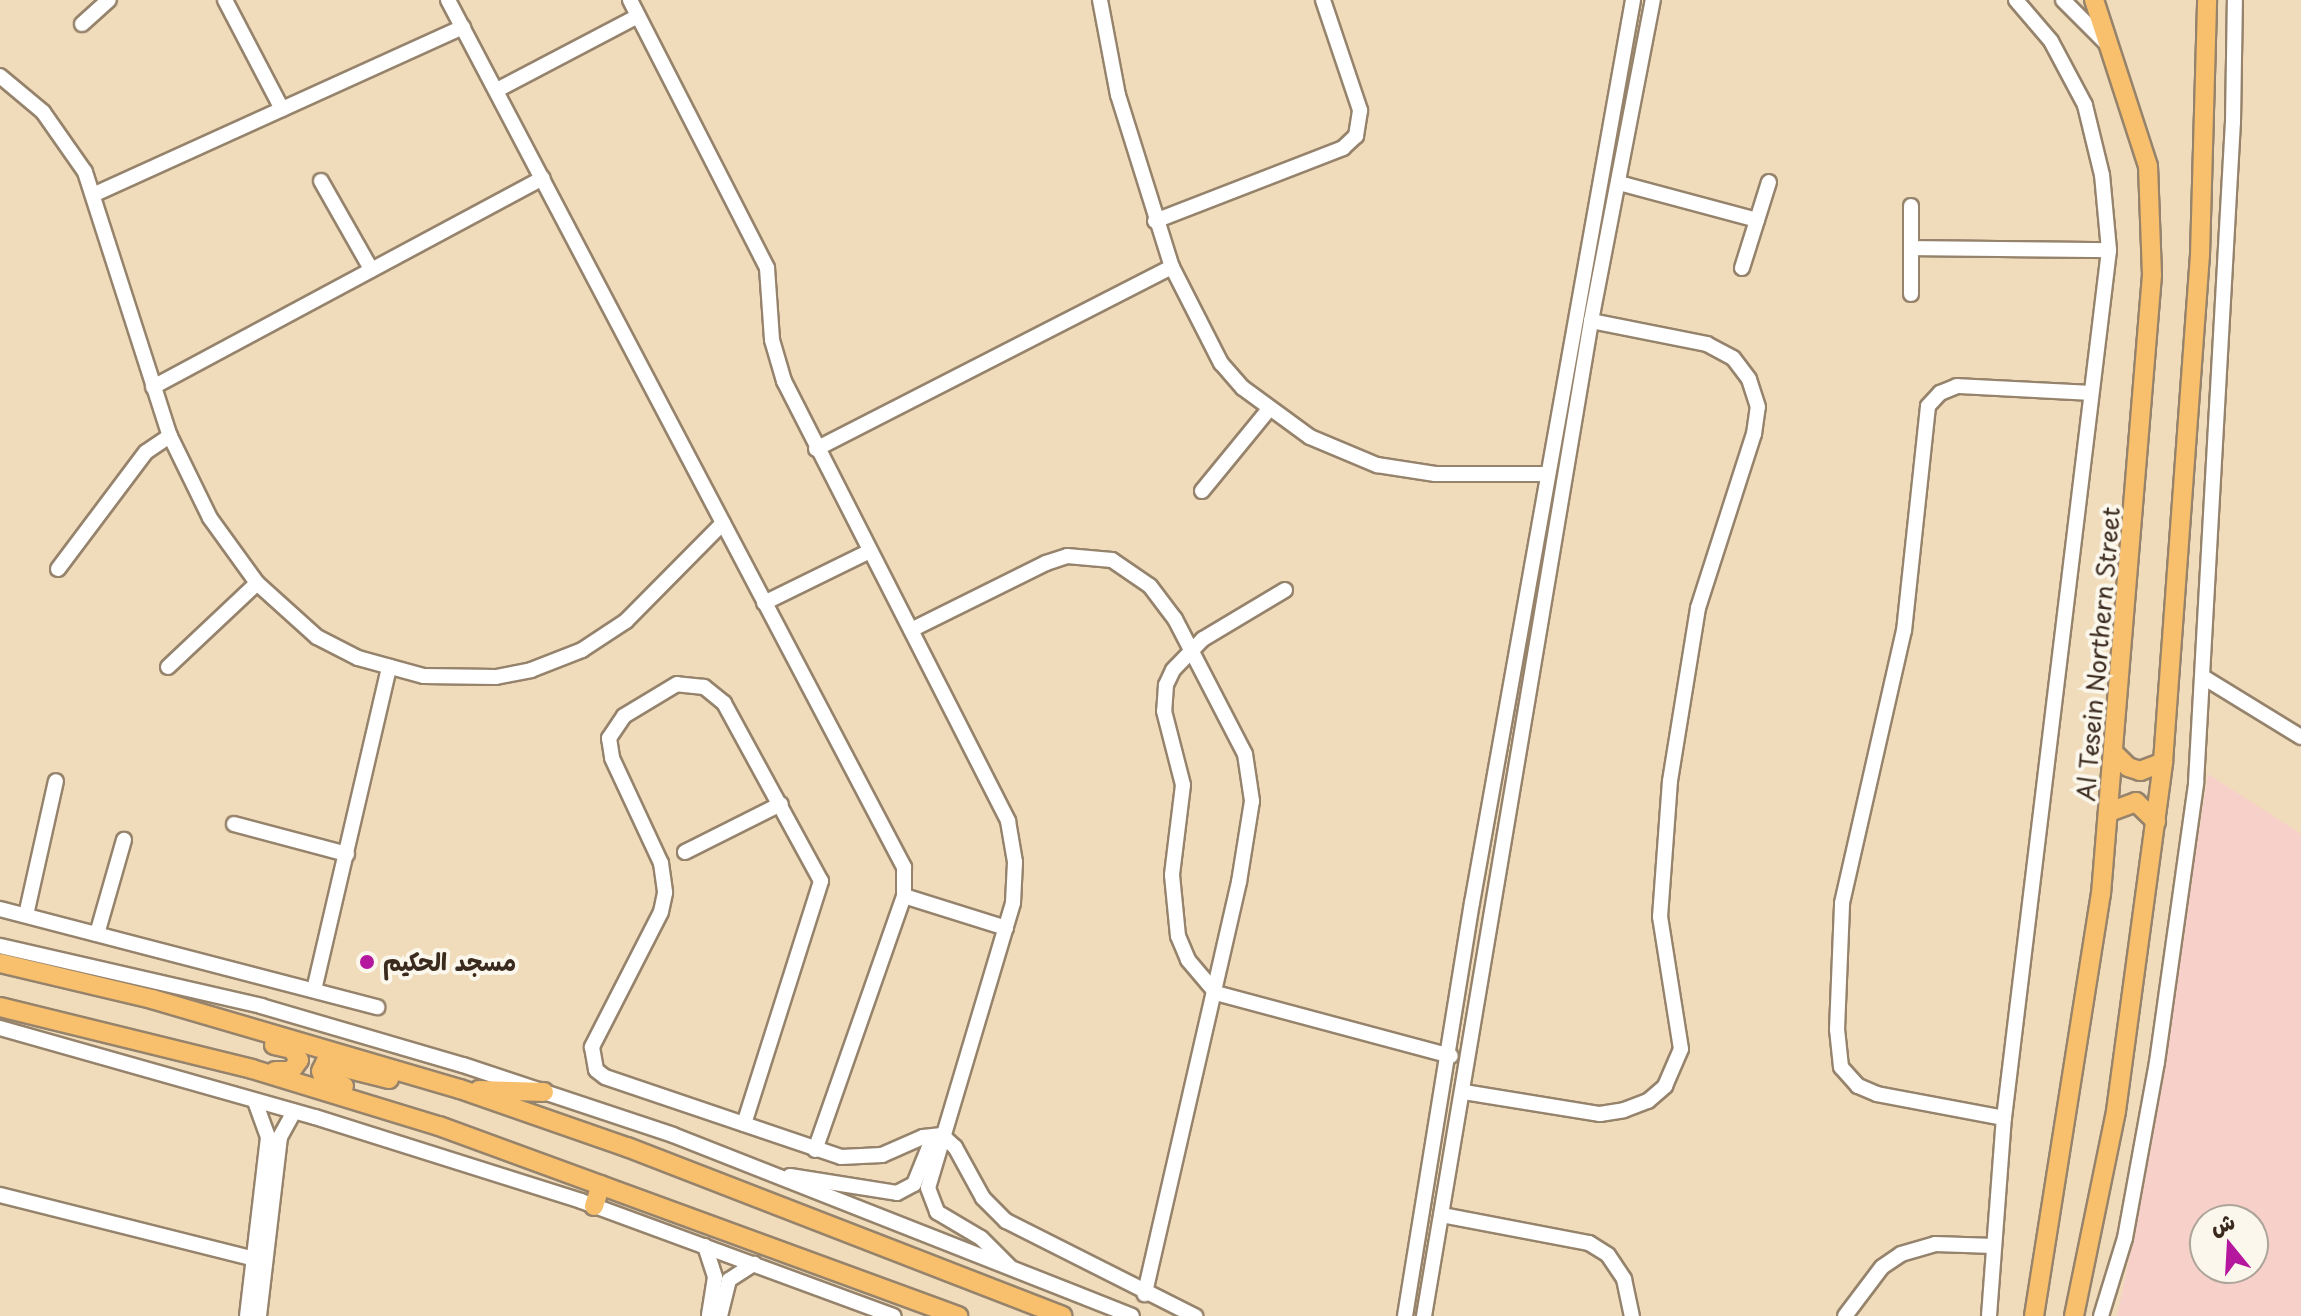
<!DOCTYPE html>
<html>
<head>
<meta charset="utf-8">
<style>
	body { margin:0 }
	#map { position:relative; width:2301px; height:1316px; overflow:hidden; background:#f0dcbb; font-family:"Playpen Sans","Playpen Sans Arabic",sans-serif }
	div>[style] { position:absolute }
	.built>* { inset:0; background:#f7d0ca }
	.roads { filter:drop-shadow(2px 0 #96836c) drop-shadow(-2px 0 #96836c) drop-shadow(0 2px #96836c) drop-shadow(0 -2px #96836c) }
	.minor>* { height:14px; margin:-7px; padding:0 7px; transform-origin:7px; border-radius:7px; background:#fff }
	.major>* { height:18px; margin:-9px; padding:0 9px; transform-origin:9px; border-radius:9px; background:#f8bf6c }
	.dots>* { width:22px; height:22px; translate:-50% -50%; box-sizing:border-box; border:4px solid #fbf7ec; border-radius:50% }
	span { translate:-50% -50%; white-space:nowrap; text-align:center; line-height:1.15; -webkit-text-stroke:8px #fbf7ec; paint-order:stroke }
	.street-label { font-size:24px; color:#3b2a1e }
	.poi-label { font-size:24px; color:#3b2a1e; font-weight:700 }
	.left { translate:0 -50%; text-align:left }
	.north { position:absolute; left:2189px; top:1204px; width:80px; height:80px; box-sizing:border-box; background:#fbf7ec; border:2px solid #aea59a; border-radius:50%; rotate:342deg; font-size:22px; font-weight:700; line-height:32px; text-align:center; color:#3b2a1e }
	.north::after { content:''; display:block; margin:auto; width:28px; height:36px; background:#b5179e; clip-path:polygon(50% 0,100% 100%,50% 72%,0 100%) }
</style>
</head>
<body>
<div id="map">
	<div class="built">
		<div style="clip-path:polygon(evenodd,2208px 774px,2301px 834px,2301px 1316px,2117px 1316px,2134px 1237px,2208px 774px,2205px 1220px,2253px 1220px,2253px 1268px,2205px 1268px,2205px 1220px)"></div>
	</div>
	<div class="roads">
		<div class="minor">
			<div style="left:225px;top:0;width:123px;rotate:62.4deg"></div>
			<div style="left:448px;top:0;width:980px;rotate:62.26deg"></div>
			<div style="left:904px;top:867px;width:29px;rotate:90deg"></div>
			<div style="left:904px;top:896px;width:269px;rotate:109.3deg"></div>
			<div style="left:630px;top:0;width:301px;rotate:62.9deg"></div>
			<div style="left:767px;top:268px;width:72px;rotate:86deg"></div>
			<div style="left:772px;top:340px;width:43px;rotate:73.7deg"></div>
			<div style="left:784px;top:381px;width:494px;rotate:63deg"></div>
			<div style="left:1008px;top:821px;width:42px;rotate:80.3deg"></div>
			<div style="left:1015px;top:862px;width:41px;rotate:92.8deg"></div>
			<div style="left:1013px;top:903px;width:297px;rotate:106.6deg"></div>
			<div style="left:928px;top:1188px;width:26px;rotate:69deg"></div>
			<div style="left:937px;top:1212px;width:51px;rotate:30.6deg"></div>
			<div style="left:981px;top:1238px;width:41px;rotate:45deg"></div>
			<div style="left:1100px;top:0;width:97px;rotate:79.3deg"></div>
			<div style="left:1118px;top:95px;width:180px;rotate:72.6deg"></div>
			<div style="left:1172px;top:267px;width:108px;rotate:63deg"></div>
			<div style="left:1221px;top:363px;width:33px;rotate:49deg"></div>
			<div style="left:1243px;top:388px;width:83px;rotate:36.2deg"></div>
			<div style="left:1310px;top:437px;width:73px;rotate:22.7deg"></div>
			<div style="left:1377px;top:465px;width:59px;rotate:8.8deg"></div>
			<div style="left:1435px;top:474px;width:112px"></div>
			<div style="left:2063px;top:0;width:64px;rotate:45deg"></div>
			<div style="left:82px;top:24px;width:36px;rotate:-42deg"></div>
			<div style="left:0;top:76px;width:56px;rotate:39.9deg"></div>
			<div style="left:43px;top:112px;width:73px;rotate:55deg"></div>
			<div style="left:85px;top:172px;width:277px;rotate:72.2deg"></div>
			<div style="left:170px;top:436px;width:91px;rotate:64deg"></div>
			<div style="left:210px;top:518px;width:80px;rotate:54.1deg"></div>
			<div style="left:257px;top:583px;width:81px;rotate:42deg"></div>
			<div style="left:317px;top:637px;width:46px;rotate:27.1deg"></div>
			<div style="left:358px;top:658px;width:68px;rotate:15.3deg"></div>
			<div style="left:424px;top:676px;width:72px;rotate:0.8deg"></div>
			<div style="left:496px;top:677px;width:36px;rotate:-11deg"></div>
			<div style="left:531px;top:670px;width:55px;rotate:-21.4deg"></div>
			<div style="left:582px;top:650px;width:53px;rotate:-33.4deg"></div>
			<div style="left:626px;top:621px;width:138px;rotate:-45.3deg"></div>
			<div style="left:497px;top:90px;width:159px;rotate:-27.7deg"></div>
			<div style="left:321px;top:181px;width:101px;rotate:60.4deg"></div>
			<div style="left:1619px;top:183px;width:143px;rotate:15deg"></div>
			<div style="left:95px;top:194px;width:404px;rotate:-24.4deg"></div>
			<div style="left:1911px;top:206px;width:88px;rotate:90deg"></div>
			<div style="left:1155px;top:221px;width:202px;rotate:-21.2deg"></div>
			<div style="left:1343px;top:148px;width:18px;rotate:-43deg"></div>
			<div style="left:1356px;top:136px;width:26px;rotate:-81deg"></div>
			<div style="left:1360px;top:110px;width:116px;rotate:-108.6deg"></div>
			<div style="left:1911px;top:248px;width:198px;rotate:0.6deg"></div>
			<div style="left:1742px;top:268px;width:90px;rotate:-72.6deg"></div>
			<div style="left:153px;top:387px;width:442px;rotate:-28.2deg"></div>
			<div style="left:816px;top:449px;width:400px;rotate:-27.1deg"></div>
			<div style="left:1202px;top:491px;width:106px;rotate:-50.7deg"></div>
			<div style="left:58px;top:569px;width:146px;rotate:-53.1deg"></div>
			<div style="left:146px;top:452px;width:29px;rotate:-34deg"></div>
			<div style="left:1285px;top:590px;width:96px;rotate:149.1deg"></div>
			<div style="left:1203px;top:639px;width:43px;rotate:134.1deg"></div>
			<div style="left:1173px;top:670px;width:17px;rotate:115deg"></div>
			<div style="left:1166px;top:685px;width:26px;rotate:94deg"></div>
			<div style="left:1164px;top:711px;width:76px;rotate:75.6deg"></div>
			<div style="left:1183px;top:785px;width:91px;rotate:97deg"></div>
			<div style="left:1172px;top:875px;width:61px;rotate:84.4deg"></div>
			<div style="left:1178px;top:936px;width:26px;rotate:67deg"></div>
			<div style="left:1188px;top:960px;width:43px;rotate:49.7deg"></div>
			<div style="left:1216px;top:993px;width:243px;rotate:15deg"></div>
			<div style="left:764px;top:603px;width:118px;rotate:-26.1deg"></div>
			<div style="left:911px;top:630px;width:151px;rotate:-26.4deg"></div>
			<div style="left:1046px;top:563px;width:22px;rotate:-18deg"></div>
			<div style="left:1067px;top:556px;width:45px;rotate:5.1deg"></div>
			<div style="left:1112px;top:560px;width:46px;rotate:34.4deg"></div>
			<div style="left:1150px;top:586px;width:41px;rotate:52.9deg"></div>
			<div style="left:1175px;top:619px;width:152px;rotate:62.6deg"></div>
			<div style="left:1245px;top:754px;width:48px;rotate:81.5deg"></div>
			<div style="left:1252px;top:801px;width:82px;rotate:99.1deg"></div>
			<div style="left:1239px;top:882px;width:423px;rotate:102.9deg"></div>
			<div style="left:168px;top:667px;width:122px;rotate:-43.3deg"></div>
			<div style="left:2203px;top:677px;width:115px;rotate:31.5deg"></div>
			<div style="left:234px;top:824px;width:117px;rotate:14.9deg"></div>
			<div style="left:685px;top:852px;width:107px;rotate:-26.6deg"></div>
			<div style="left:904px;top:896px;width:107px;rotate:17.4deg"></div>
			<div style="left:0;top:909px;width:390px;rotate:14.6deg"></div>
			<div style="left:26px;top:915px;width:137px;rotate:-77.4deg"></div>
			<div style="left:97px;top:934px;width:98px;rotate:-74deg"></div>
			<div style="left:0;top:946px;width:268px;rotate:12.9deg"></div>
			<div style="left:261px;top:1006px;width:210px;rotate:16.3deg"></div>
			<div style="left:463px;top:1065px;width:221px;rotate:18.4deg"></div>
			<div style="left:673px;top:1135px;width:493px;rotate:21.5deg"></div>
			<div style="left:314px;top:990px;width:332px;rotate:-76.9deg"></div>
			<div style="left:0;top:1028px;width:327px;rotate:15.8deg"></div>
			<div style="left:315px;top:1117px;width:279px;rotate:17.5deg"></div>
			<div style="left:581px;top:1201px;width:333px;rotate:20.2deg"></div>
			<div style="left:1464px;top:1092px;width:138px;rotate:9.2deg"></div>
			<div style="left:1600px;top:1114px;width:24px;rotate:-9deg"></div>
			<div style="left:1624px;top:1110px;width:26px;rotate:-21deg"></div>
			<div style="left:1648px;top:1101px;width:23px;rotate:-41deg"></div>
			<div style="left:1665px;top:1086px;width:40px;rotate:-66.6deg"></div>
			<div style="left:1681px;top:1049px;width:134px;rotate:-99deg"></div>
			<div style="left:1660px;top:917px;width:136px;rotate:-85.8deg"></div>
			<div style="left:1670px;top:781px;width:175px;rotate:-80.8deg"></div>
			<div style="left:1698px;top:608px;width:183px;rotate:-72.2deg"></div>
			<div style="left:1754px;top:434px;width:27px;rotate:-82deg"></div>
			<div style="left:1758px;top:407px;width:29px;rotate:-108deg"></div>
			<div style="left:1749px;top:379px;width:26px;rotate:-127deg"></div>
			<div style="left:1733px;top:358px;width:30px;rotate:-152deg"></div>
			<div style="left:1707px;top:344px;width:118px;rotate:-168.8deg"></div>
			<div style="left:2004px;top:1118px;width:129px;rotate:-169.3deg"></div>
			<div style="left:1877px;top:1094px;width:21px;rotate:-157deg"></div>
			<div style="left:1858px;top:1086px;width:25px;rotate:-132deg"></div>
			<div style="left:1841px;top:1067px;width:37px;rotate:-96deg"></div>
			<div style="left:1837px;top:1030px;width:127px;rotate:-87.7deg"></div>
			<div style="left:1842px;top:903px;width:279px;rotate:-77.2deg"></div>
			<div style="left:1904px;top:631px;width:226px;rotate:-83.9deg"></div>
			<div style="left:1928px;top:406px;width:18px;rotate:-47deg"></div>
			<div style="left:1940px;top:393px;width:18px;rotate:-22deg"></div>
			<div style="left:1957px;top:386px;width:133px;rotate:3deg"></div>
			<div style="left:744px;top:1124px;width:255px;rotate:-72.4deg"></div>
			<div style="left:821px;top:881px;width:203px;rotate:-118.6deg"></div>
			<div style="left:724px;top:703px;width:26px;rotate:-141deg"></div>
			<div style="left:704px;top:687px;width:27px;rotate:-174deg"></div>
			<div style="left:677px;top:684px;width:62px;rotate:148.9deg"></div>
			<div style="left:624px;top:716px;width:27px;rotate:124deg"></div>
			<div style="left:609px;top:738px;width:20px;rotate:81deg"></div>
			<div style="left:612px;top:758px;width:116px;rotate:65deg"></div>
			<div style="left:661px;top:863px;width:30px;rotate:82deg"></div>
			<div style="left:665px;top:893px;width:19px;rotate:102deg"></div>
			<div style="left:661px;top:912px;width:152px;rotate:117.1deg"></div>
			<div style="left:592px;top:1047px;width:23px;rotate:80deg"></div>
			<div style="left:596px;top:1070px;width:11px;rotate:38deg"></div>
			<div style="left:605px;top:1077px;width:249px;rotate:18.7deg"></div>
			<div style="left:841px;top:1157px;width:41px;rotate:-2.8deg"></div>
			<div style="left:882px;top:1155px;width:45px;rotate:-23.7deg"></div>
			<div style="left:923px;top:1137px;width:19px;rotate:-6deg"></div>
			<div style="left:942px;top:1135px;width:18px;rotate:43deg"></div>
			<div style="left:955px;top:1147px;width:58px;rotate:61.2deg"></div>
			<div style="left:983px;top:1198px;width:33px;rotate:45deg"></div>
			<div style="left:1006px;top:1221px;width:212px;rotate:26.7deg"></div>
			<div style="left:790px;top:1176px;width:108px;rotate:9deg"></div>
			<div style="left:897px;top:1193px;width:19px;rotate:-28deg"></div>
			<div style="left:914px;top:1184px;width:45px;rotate:-68deg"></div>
			<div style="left:931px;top:1142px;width:13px;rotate:-32deg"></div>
			<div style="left:0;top:1195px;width:262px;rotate:14.1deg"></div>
			<div style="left:1442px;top:1215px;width:150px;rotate:10.8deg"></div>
			<div style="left:1589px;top:1243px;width:22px;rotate:32deg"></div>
			<div style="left:1608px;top:1255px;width:29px;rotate:56deg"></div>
			<div style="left:1624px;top:1279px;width:38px;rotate:78deg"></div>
			<div style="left:705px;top:1246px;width:33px;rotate:72deg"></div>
			<div style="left:715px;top:1277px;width:39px;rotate:99deg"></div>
			<div style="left:247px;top:1316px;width:180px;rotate:-83.3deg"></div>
			<div style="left:268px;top:1137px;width:38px;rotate:-110deg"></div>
			<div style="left:259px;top:1316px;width:180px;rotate:-83.3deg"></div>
			<div style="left:280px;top:1137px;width:29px;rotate:-61deg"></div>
			<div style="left:720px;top:1316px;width:37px;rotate:-76deg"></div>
			<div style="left:729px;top:1280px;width:30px;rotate:-33deg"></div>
			<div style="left:1405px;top:1316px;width:418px;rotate:-80.8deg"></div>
			<div style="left:1472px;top:903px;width:917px;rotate:-79.89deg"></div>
			<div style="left:1424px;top:1316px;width:1009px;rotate:-80.47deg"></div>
			<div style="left:1591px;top:321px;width:327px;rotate:-79.1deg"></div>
			<div style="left:1845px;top:1316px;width:61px;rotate:-52.9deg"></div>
			<div style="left:1882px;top:1267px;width:23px;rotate:-34deg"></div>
			<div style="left:1901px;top:1254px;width:35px;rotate:-16deg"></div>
			<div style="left:1935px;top:1244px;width:59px;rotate:1.9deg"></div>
			<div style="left:1989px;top:1316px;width:199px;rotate:-85.7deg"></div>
			<div style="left:2004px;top:1118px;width:874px;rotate:-83.1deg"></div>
			<div style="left:2109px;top:250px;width:75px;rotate:-95.3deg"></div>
			<div style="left:2102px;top:175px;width:72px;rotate:-103.7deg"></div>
			<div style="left:2085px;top:105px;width:72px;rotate:-118deg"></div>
			<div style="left:2051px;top:41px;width:54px;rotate:-130.5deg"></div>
			<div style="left:2101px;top:1316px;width:82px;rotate:-72.9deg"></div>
			<div style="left:2125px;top:1238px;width:179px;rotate:-79.7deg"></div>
			<div style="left:2157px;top:1062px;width:282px;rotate:-82deg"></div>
			<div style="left:2196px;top:783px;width:662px;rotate:-86.8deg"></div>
			<div style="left:2233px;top:122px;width:122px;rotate:-89.1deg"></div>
		</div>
		<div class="major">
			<div style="left:2115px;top:754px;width:18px;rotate:45deg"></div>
			<div style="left:2128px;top:767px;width:13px;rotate:18deg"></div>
			<div style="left:2140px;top:771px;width:25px;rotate:-21deg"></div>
			<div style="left:2109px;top:812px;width:29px;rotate:-20deg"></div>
			<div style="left:2136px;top:802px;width:28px;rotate:44deg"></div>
			<div style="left:0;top:963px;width:156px;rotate:13.3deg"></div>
			<div style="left:152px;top:999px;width:321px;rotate:16.3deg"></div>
			<div style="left:460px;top:1089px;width:177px;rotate:19.2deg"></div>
			<div style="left:627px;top:1147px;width:467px;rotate:21.2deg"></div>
			<div style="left:0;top:1007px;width:260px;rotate:13.8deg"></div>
			<div style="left:252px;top:1069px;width:195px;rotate:17deg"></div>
			<div style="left:439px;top:1126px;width:553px;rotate:20.11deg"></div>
			<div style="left:274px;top:1045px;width:18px;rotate:13deg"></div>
			<div style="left:292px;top:1049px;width:13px;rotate:58deg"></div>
			<div style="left:299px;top:1060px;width:14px;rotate:126deg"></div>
			<div style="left:291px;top:1071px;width:16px;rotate:180deg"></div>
			<div style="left:344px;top:1086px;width:21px;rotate:-163deg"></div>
			<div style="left:324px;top:1080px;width:9px;rotate:-108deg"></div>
			<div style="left:321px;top:1071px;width:9px;rotate:-63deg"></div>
			<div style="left:325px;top:1063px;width:66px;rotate:14deg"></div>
			<div style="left:479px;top:1090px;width:65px;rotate:1.8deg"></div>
			<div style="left:594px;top:1206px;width:22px;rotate:-72deg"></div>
			<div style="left:2034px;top:1316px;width:427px;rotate:-81deg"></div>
			<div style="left:2101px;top:894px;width:621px;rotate:-85.29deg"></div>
			<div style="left:2152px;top:275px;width:109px;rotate:-92.1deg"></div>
			<div style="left:2148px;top:166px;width:175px;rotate:-108deg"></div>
			<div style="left:2074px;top:1316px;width:209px;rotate:-78.4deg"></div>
			<div style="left:2116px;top:1111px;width:352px;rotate:-82.3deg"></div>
			<div style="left:2163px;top:762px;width:508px;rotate:-85.83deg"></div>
			<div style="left:2200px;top:255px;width:255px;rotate:-88.4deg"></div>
		</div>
	</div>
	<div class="dots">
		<div style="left:367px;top:962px;background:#b5179e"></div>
	</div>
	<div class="street-label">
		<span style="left:2098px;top:654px;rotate:-85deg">Al Tesein Northern Street</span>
	</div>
	<div class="poi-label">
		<span class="left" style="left:383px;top:962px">مسجد الحكيم</span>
	</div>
	<div class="north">ش</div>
</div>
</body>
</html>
